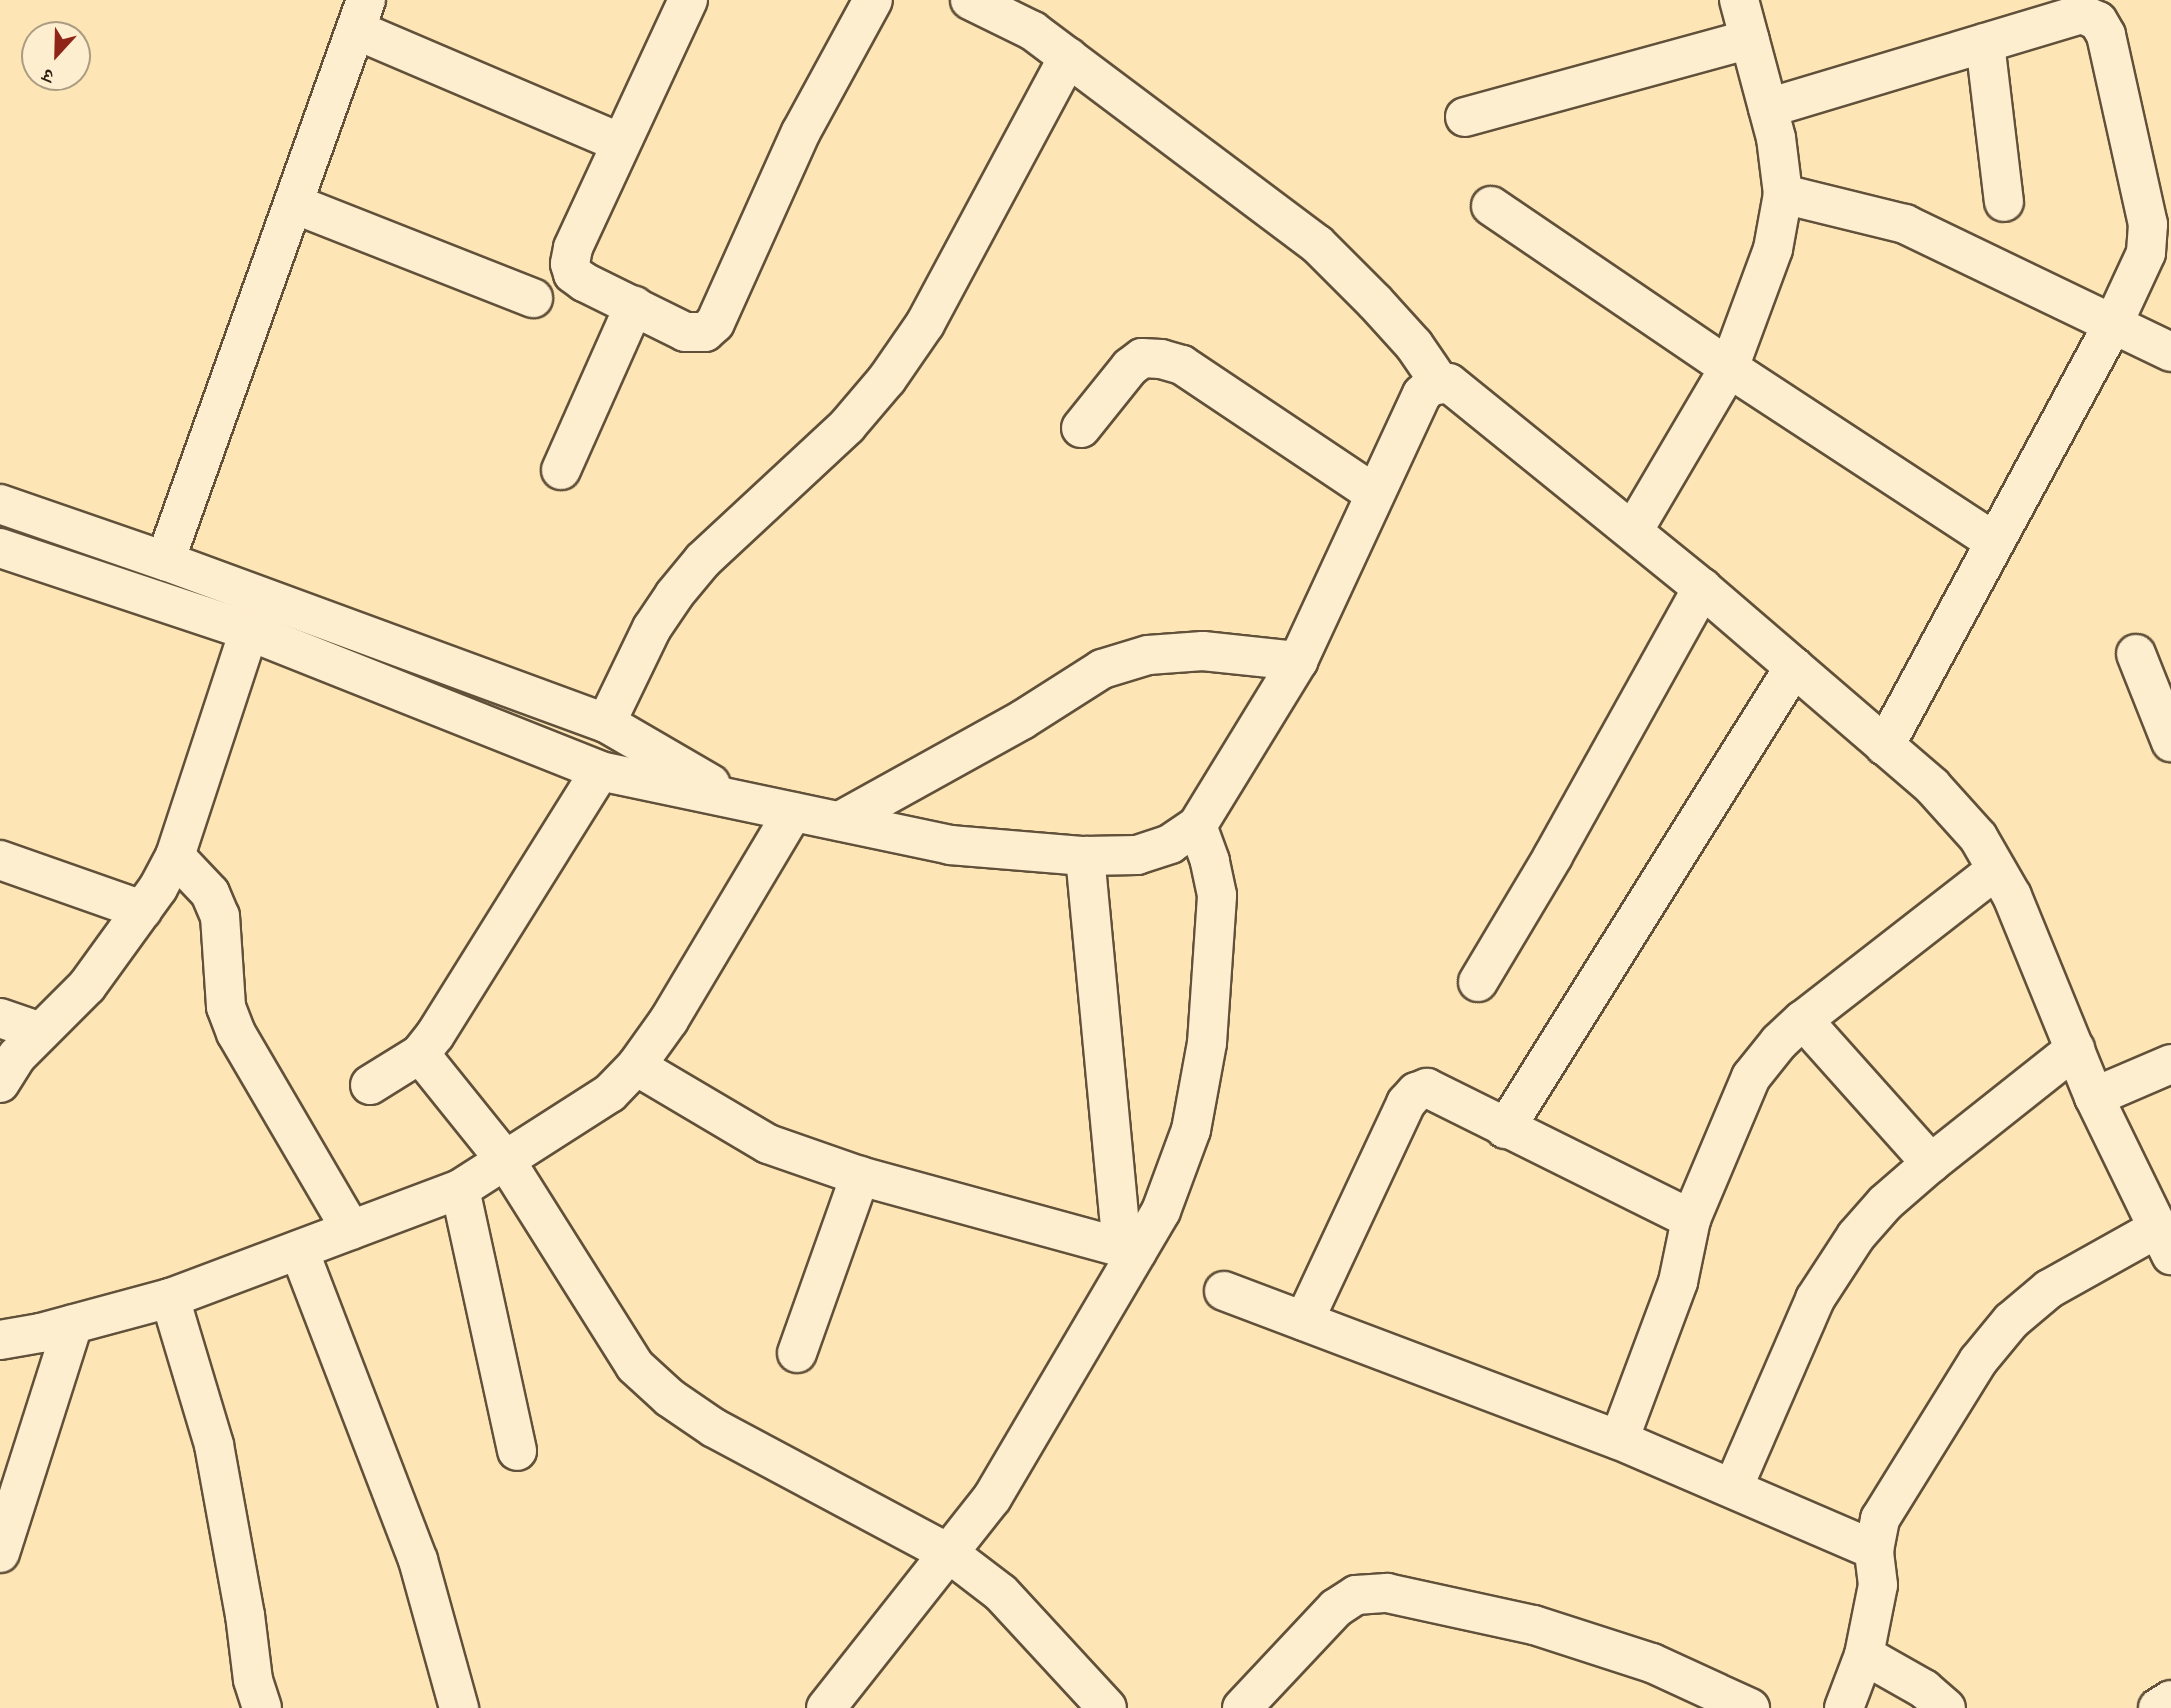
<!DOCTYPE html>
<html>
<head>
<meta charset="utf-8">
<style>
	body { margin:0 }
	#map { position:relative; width:2171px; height:1708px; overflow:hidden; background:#fde5b6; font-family:"Old Standard TT","Noto Serif Devanagari",serif }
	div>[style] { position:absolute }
	.roads { filter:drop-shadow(2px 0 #61513a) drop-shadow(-2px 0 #61513a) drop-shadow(0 2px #61513a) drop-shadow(0 -2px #61513a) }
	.minor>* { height:38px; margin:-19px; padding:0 19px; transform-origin:19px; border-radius:19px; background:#feeed0 }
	span { translate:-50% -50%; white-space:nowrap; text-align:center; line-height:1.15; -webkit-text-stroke:7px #feeed0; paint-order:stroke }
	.north { position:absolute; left:21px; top:21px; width:70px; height:70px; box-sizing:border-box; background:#feeed0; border:2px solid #aa9c83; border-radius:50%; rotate:202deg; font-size:19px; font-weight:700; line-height:28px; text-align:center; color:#2d2010 }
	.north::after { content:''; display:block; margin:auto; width:24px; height:32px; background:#8f2418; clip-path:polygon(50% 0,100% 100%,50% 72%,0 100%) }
</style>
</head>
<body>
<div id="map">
	<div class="roads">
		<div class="minor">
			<div style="left:688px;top:0;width:273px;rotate:114.9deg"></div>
			<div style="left:573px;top:248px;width:16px;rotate:101deg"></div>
			<div style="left:570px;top:264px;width:10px;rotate:73deg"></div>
			<div style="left:573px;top:274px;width:14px;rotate:36deg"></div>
			<div style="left:584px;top:282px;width:113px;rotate:26.3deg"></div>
			<div style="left:685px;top:332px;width:20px"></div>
			<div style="left:705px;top:332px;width:13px;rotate:-42deg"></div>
			<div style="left:715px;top:323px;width:209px;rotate:-65.8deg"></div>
			<div style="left:801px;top:132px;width:150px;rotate:-61.4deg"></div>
			<div style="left:970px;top:0;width:70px;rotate:26.2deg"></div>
			<div style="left:1033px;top:31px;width:355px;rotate:36.9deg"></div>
			<div style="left:1317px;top:244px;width:82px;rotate:45deg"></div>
			<div style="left:1375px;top:302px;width:58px;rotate:47.8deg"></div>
			<div style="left:1414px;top:345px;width:46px;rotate:55.6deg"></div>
			<div style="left:356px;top:30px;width:288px;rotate:23.1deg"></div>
			<div style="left:1985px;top:43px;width:160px;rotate:83.2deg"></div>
			<div style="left:1768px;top:108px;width:328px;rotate:-16.7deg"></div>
			<div style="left:2082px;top:14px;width:17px;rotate:24deg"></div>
			<div style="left:2098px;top:21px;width:16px;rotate:60deg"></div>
			<div style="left:2106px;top:35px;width:194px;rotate:77.5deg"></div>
			<div style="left:2148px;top:224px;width:29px;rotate:94deg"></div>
			<div style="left:2146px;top:253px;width:78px;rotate:114.9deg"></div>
			<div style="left:2113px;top:324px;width:480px;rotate:118.4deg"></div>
			<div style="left:1465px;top:117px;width:295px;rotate:-15.3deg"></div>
			<div style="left:1783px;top:194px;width:126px;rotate:13.8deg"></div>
			<div style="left:1905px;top:224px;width:295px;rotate:25.7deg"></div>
			<div style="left:294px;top:204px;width:257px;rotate:21.5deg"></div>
			<div style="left:1491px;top:206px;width:288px;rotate:34.2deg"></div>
			<div style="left:1729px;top:368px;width:316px;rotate:33.2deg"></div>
			<div style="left:1081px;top:428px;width:78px;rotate:-51.2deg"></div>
			<div style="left:1130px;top:367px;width:15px;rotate:-37deg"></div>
			<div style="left:1142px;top:358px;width:19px;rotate:3deg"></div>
			<div style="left:1161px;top:359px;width:22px;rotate:16deg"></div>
			<div style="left:1182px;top:365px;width:232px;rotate:33.8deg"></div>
			<div style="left:561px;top:470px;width:180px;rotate:-66deg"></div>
			<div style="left:0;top:504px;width:175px;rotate:19.1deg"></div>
			<div style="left:165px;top:561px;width:470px;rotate:20.2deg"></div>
			<div style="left:606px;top:723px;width:121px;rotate:30.2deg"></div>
			<div style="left:1633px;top:531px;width:189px;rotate:-59.5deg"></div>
			<div style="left:1729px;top:368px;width:127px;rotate:-69.7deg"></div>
			<div style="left:1773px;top:249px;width:56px;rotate:-79.7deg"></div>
			<div style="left:1783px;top:194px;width:56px;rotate:-97.1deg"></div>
			<div style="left:1776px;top:138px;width:143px;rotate:-105deg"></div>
			<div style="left:0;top:548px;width:262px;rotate:18.4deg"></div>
			<div style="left:249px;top:631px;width:378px;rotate:21.7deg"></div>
			<div style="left:600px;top:771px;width:358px;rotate:11.9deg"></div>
			<div style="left:950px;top:845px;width:135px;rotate:4.7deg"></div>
			<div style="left:1085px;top:856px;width:52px;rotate:-1.1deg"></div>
			<div style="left:1137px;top:855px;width:35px;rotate:-18deg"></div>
			<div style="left:1170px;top:844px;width:32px;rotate:-34deg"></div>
			<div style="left:1197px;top:826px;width:193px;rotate:-58.5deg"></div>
			<div style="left:1298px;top:661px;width:294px;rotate:-65.1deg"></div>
			<div style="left:1422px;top:394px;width:12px;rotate:-42deg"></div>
			<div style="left:1431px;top:386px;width:18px;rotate:-9deg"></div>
			<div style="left:1449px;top:383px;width:326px;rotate:39deg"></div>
			<div style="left:1702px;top:588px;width:303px;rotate:40.7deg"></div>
			<div style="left:1932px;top:786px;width:69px;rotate:48deg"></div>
			<div style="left:1978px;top:837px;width:68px;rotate:60deg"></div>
			<div style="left:2012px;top:896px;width:217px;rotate:67.8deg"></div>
			<div style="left:2094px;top:1097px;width:176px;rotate:64deg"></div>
			<div style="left:165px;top:561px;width:596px;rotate:-70.29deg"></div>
			<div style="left:2136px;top:654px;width:95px;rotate:68.3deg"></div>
			<div style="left:606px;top:723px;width:106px;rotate:-64.2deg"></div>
			<div style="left:652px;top:628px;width:40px;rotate:-56deg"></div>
			<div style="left:674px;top:595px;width:45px;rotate:-50.4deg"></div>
			<div style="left:703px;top:560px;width:197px;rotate:-42.9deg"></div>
			<div style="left:847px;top:426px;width:62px;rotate:-49.6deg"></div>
			<div style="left:887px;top:379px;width:67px;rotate:-55.4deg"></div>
			<div style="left:925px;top:324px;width:303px;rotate:-61.8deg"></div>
			<div style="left:840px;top:821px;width:208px;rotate:-29deg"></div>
			<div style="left:1022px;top:720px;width:95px;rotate:-32.5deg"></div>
			<div style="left:1102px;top:669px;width:48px;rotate:-16.9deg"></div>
			<div style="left:1148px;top:655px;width:55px;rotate:-4.2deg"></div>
			<div style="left:1203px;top:651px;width:96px;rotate:6deg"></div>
			<div style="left:175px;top:856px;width:51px;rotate:46.6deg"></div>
			<div style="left:210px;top:893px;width:25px;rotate:67deg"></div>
			<div style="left:220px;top:916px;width:91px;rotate:86.2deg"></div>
			<div style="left:226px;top:1007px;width:28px;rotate:69deg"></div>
			<div style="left:236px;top:1033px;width:228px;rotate:59.7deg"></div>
			<div style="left:1085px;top:856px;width:395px;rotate:84.6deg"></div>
			<div style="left:0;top:860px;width:151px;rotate:19.4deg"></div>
			<div style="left:1478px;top:982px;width:147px;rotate:-59.2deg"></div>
			<div style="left:1553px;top:856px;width:307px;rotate:-60.9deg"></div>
			<div style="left:0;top:1018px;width:43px;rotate:18.9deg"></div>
			<div style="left:1803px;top:1020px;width:192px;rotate:48.2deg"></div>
			<div style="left:420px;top:1054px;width:137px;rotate:51.2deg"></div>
			<div style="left:506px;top:1161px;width:242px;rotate:57.8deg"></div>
			<div style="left:635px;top:1366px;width:47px;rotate:42.4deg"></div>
			<div style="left:670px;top:1398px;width:53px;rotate:34.3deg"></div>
			<div style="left:714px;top:1428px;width:268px;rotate:28.1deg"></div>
			<div style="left:950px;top:1554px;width:64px;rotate:37.4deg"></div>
			<div style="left:1001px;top:1593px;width:156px;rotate:47.3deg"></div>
			<div style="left:636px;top:1066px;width:153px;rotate:30.6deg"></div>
			<div style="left:768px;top:1144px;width:97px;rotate:19.2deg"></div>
			<div style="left:860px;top:1176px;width:287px;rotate:15.3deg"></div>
			<div style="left:0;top:1083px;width:32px;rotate:-58deg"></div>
			<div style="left:17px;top:1056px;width:99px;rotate:-45deg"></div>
			<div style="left:87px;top:986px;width:121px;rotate:-54.1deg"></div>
			<div style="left:158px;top:888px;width:36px;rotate:-62deg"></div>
			<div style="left:175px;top:856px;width:237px;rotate:-71.8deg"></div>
			<div style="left:370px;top:1085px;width:59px;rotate:-31.8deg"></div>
			<div style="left:420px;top:1054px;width:24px;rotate:-52deg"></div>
			<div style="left:435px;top:1035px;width:311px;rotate:-58deg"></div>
			<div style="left:2094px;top:1097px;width:84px;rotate:-23.2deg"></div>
			<div style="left:1505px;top:1129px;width:545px;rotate:-57.97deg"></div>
			<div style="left:460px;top:1189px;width:268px;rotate:77.7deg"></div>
			<div style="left:299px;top:1250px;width:332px;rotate:69deg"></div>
			<div style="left:418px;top:1560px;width:154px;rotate:74.5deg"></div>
			<div style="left:1224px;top:1291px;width:422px;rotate:20.7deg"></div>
			<div style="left:1619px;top:1440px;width:278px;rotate:23.3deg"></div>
			<div style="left:170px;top:1298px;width:153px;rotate:73.3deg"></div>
			<div style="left:214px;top:1445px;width:173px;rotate:79.7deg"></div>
			<div style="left:245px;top:1615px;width:65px;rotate:83deg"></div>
			<div style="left:253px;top:1680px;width:29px;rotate:72deg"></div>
			<div style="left:1304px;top:1321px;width:241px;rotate:-64.9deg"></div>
			<div style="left:1406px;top:1103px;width:15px;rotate:-48deg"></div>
			<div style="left:1416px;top:1092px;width:12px;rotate:-20deg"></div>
			<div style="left:1427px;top:1088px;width:295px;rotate:26.4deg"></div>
			<div style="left:0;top:1340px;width:41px;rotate:-9.9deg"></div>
			<div style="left:40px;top:1333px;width:135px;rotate:-15.1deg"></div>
			<div style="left:170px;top:1298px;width:310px;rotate:-20.6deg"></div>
			<div style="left:460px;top:1189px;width:178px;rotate:-32.6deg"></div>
			<div style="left:610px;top:1093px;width:37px;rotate:-46deg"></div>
			<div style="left:636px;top:1066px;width:57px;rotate:-54.3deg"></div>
			<div style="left:669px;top:1020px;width:242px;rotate:-59.2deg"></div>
			<div style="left:797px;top:1353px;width:188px;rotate:-70.4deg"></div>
			<div style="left:1619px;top:1440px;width:169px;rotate:-69.5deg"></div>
			<div style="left:1678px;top:1282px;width:64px;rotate:-78.3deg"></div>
			<div style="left:1691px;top:1219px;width:154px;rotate:-67.1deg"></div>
			<div style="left:1751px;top:1077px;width:45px;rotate:-51.3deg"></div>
			<div style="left:1779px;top:1042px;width:33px;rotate:-43deg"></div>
			<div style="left:1803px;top:1020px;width:244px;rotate:-37.9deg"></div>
			<div style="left:1733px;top:1488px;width:206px;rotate:-66.5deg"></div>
			<div style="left:1815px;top:1299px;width:75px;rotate:-56.9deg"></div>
			<div style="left:1856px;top:1236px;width:44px;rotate:-48.7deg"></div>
			<div style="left:1885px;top:1203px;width:61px;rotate:-41deg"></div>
			<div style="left:1931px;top:1163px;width:184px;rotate:-38.4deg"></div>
			<div style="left:0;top:1553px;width:240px;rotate:-72.3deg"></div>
			<div style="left:1864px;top:1655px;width:69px;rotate:29.5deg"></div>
			<div style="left:1924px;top:1689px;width:29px;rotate:41deg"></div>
			<div style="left:826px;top:1708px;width:268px;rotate:-51.7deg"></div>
			<div style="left:992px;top:1498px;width:333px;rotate:-59.5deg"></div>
			<div style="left:1161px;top:1211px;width:86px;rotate:-69.7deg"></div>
			<div style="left:1191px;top:1130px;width:88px;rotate:-79.6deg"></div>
			<div style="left:1207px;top:1043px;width:148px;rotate:-86.1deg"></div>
			<div style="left:1217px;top:895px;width:35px;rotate:-102deg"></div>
			<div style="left:1210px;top:861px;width:37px;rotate:-110deg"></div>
			<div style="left:1242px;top:1708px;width:137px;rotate:-46.8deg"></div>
			<div style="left:1336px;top:1608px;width:24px;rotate:-33deg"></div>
			<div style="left:1356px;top:1595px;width:31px;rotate:-4deg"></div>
			<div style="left:1387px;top:1593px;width:150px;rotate:12.3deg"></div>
			<div style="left:1534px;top:1625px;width:124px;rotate:17.9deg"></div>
			<div style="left:1652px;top:1663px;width:108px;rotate:24.7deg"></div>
			<div style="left:1844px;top:1708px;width:57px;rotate:-69.3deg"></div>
			<div style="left:1864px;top:1655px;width:71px;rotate:-78.7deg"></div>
			<div style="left:1878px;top:1585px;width:35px;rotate:-97deg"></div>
			<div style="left:1874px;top:1550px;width:32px;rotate:-79deg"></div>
			<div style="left:1880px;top:1519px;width:186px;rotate:-58.2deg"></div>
			<div style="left:1978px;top:1361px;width:52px;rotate:-50.5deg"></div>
			<div style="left:2011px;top:1321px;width:50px;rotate:-40.1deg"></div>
			<div style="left:2049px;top:1289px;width:125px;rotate:-29.2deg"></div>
			<div style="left:2158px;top:1708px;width:15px;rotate:-32deg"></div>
		</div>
	</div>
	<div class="north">उ</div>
</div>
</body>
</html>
